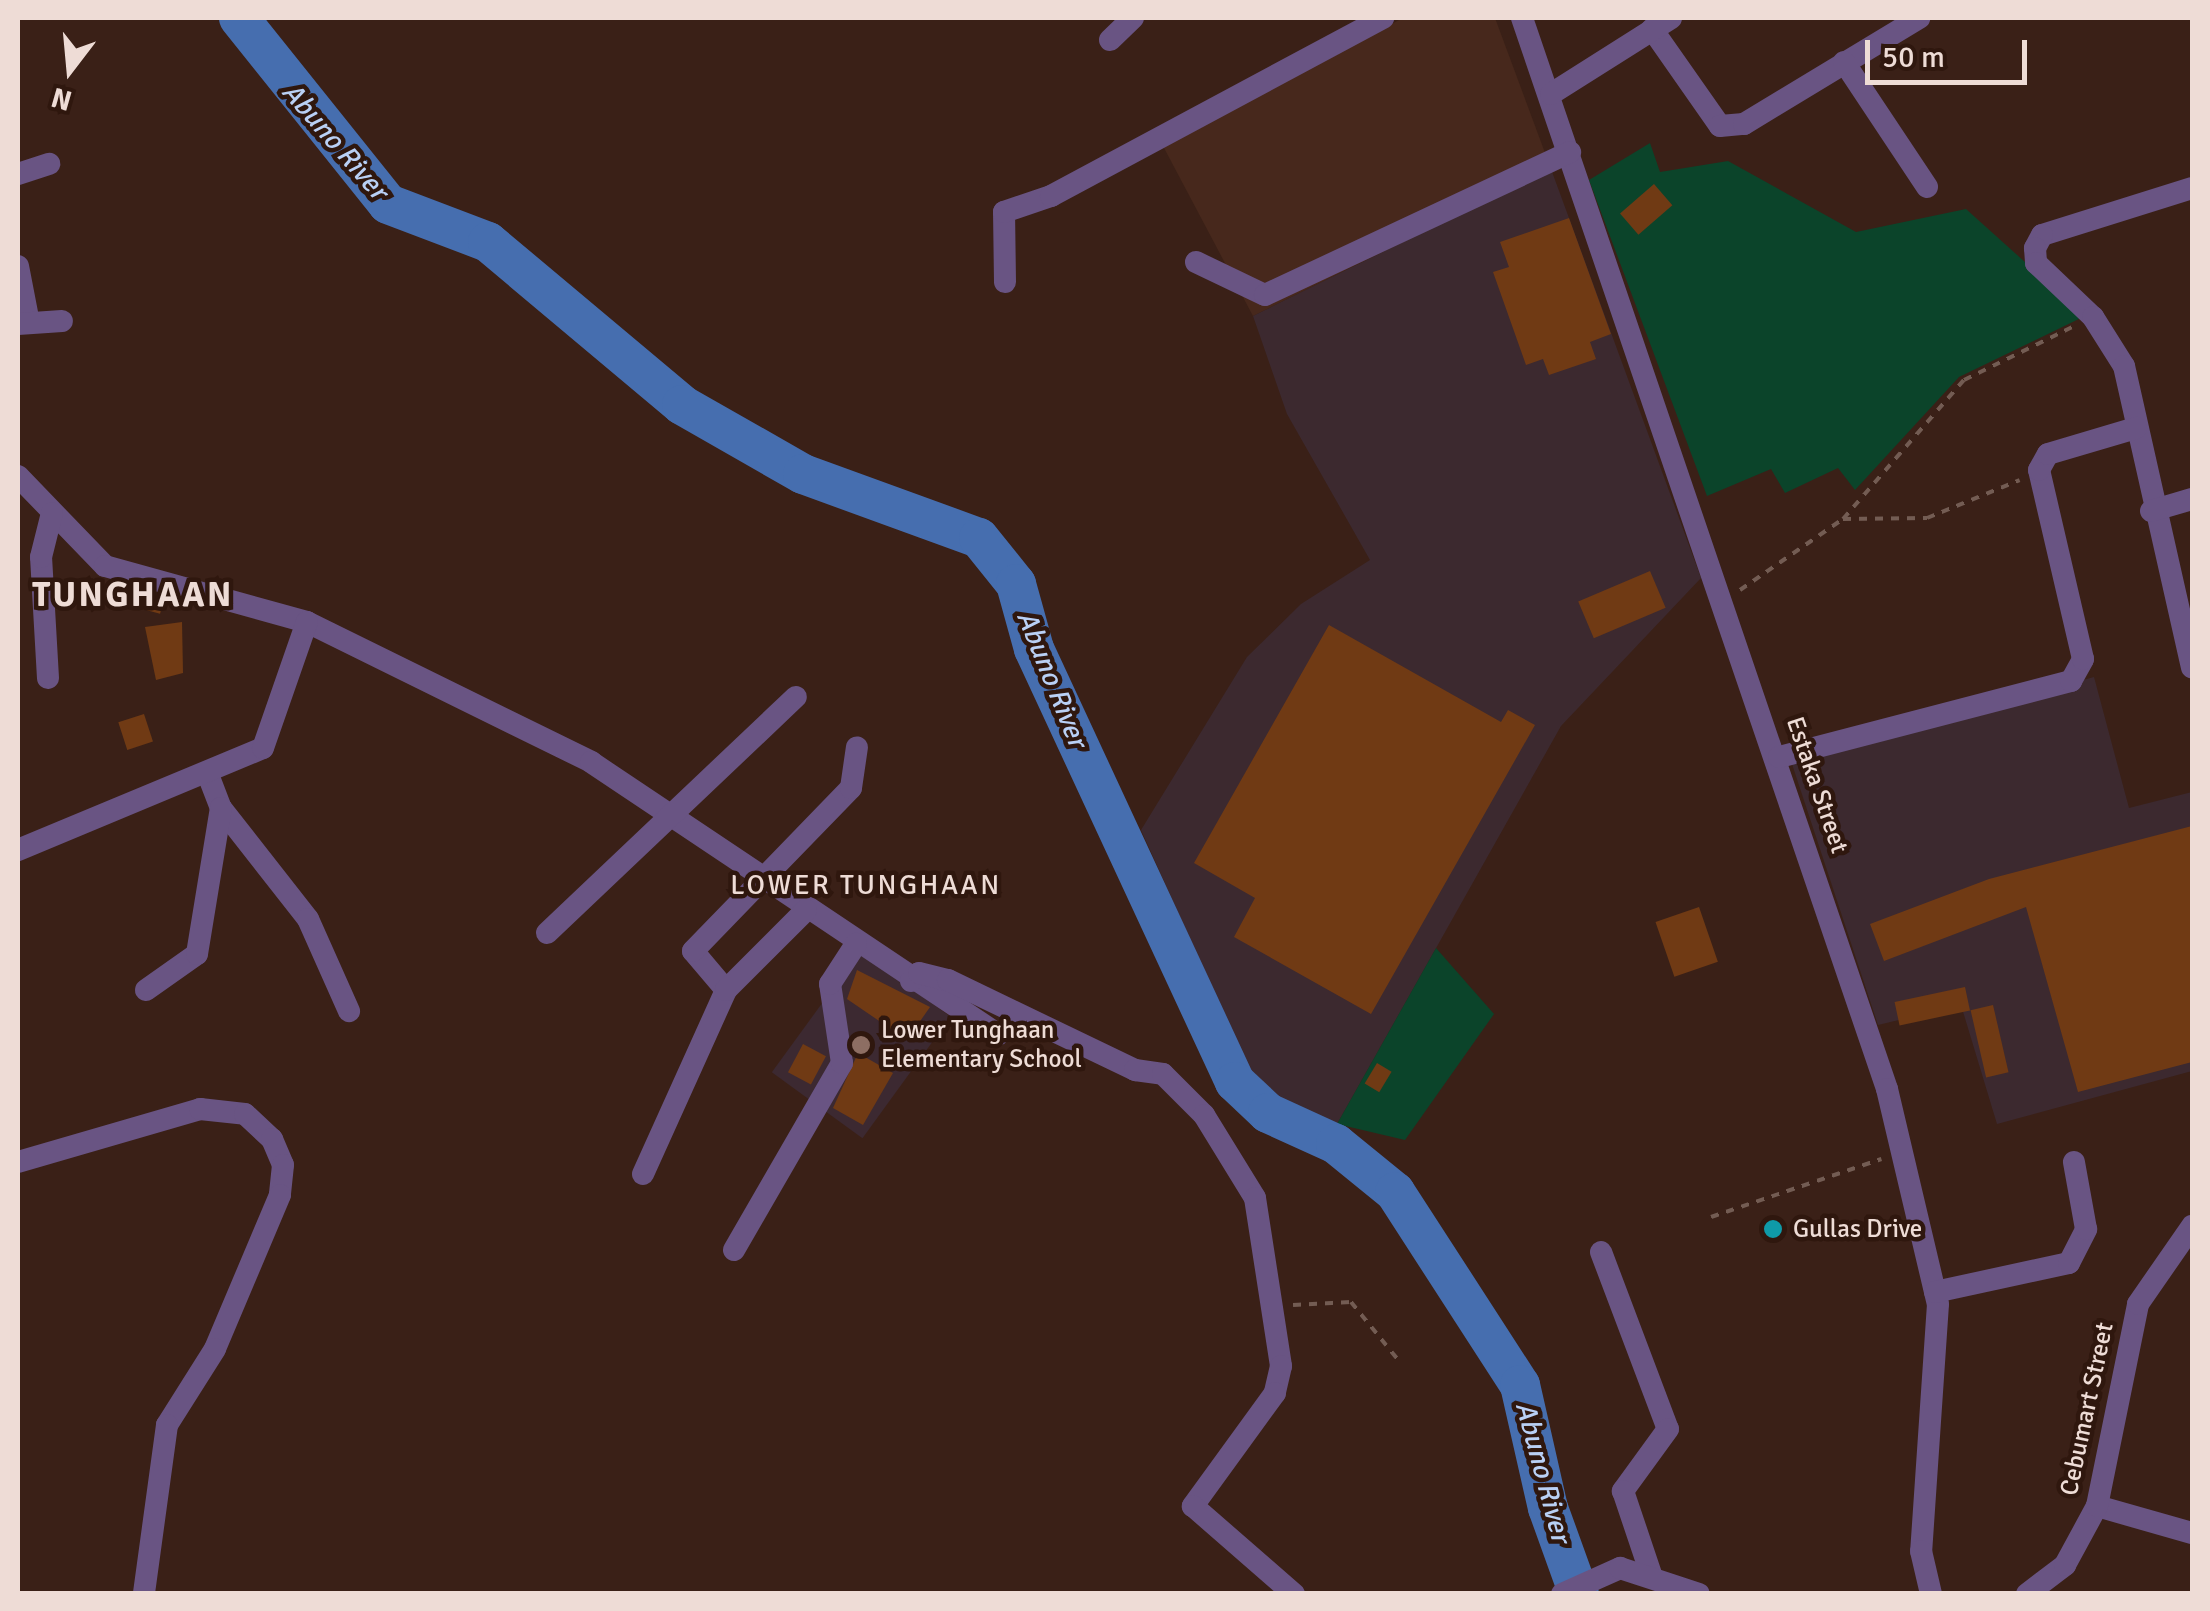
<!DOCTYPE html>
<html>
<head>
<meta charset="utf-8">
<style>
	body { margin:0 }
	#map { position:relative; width:2210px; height:1611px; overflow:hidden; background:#3a2017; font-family:Signika,sans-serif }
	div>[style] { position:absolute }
	.built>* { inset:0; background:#47281c }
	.industrial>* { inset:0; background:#3c292f }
	.education>* { inset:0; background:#3c2931; transform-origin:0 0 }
	.green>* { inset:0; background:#0b442a }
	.river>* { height:40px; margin:-20px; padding:0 20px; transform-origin:20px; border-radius:20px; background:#466eaf }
	.building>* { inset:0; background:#703a14; transform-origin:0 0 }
	.path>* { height:4px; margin-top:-2px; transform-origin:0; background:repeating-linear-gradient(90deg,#735c53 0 8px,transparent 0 16px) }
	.minor>* { height:22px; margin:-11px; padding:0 11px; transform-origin:11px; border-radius:11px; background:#695483 }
	.dots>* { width:28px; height:28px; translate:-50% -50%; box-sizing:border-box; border:5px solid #2f170e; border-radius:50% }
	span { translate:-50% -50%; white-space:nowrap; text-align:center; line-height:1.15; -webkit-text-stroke:9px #2f170e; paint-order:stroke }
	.street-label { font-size:25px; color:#eedcd6 }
	.poi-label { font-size:25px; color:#eedcd6 }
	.left { translate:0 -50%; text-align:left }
	.water-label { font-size:28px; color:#b9d0f5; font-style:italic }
	.neighbourhood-label { font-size:28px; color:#eedcd6; letter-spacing:2.5px }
	.district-label { font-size:35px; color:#eedcd6; font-weight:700; letter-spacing:2.5px }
	.frame { position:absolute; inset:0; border:20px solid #eedcd6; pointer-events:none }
	.north { position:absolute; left:20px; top:20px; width:100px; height:100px; -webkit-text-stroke:8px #2f170e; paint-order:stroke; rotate:196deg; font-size:28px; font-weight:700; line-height:40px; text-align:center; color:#eedcd6 }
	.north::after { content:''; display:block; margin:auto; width:35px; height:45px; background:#eedcd6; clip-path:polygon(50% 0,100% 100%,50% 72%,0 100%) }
	.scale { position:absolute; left:1865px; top:40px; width:162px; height:45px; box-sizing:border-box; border:5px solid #eedcd6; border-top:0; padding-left:12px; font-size:30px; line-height:35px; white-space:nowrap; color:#eedcd6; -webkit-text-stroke:8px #2f170e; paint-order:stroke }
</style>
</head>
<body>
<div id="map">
	<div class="built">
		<div style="clip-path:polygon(1403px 18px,1495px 18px,1551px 169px,1253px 316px,1163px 146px)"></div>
	</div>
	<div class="industrial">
		<div style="clip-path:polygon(1551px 169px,1701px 578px,1561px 726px,1337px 1124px,1283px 1106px,1250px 1072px,1141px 830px,1247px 657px,1301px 604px,1370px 560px,1287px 414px,1253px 316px)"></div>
		<div style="clip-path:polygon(2094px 677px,2129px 808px,2192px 792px,2192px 1071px,1997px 1124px,1961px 1005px,1878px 1025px,1791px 761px)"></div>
	</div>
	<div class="education">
		<div style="left:860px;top:951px;width:112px;height:150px;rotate:36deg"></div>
	</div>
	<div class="green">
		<div style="clip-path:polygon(1650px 143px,1660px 172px,1728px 161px,1856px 232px,1966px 209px,2085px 316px,1959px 377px,1855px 490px,1838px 468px,1785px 493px,1771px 469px,1707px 496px,1589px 180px)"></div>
		<div style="clip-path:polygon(1436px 948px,1494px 1014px,1405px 1140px,1337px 1124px)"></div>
	</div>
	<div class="river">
		<div style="left:239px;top:18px;width:238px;rotate:51.3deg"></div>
		<div style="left:388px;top:204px;width:107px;rotate:20.8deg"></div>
		<div style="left:488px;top:242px;width:253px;rotate:40deg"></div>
		<div style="left:682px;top:405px;width:139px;rotate:29.7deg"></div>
		<div style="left:803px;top:474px;width:187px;rotate:20deg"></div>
		<div style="left:979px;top:538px;width:59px;rotate:51.2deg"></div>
		<div style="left:1016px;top:584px;width:67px;rotate:74.5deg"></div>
		<div style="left:1034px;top:649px;width:477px;rotate:65.1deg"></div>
		<div style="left:1235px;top:1082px;width:45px;rotate:43.2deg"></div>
		<div style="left:1268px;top:1113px;width:75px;rotate:24.5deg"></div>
		<div style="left:1336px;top:1144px;width:76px;rotate:39.1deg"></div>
		<div style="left:1395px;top:1192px;width:230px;rotate:57.1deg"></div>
		<div style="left:1520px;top:1385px;width:126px;rotate:77.2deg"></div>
		<div style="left:1548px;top:1508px;width:91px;rotate:70.2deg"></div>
	</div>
	<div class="building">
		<div style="left:1654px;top:184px;width:28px;height:45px;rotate:49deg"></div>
		<div style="clip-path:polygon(1569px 218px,1611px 334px,1590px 342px,1596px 359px,1549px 375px,1543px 359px,1526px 365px,1493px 272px,1509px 267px,1500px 242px)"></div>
		<div style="left:1650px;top:571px;width:40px;height:78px;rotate:67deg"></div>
		<div style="left:141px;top:592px;width:24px;height:16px;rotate:15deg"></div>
		<div style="clip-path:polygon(182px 622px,183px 673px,156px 680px,145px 627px)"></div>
		<div style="clip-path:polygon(1329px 625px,1501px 722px,1508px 710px,1535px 725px,1371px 1014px,1234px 937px,1255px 898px,1194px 863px)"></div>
		<div style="left:144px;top:714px;width:29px;height:27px;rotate:72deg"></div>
		<div style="clip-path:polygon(2192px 826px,2192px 1062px,2078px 1092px,2026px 907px,1884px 961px,1870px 924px,1989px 879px)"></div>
		<div style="left:1699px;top:907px;width:58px;height:46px;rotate:71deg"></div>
		<div style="clip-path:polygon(857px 970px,930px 1007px,907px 1040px,847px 999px)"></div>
		<div style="left:1965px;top:987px;width:24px;height:72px;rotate:78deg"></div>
		<div style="left:1993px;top:1005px;width:69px;height:23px;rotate:77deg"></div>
		<div style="left:803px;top:1044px;width:26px;height:32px;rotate:28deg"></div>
		<div style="clip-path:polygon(858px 1053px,893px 1073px,863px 1125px,833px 1108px)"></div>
		<div style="left:1377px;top:1063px;width:17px;height:24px;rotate:31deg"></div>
	</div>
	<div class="path">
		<div style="left:1843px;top:519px;width:84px;rotate:-0.7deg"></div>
		<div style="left:1927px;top:518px;width:100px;rotate:-22.2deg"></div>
		<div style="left:1740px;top:590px;width:125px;rotate:-34.6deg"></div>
		<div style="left:1843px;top:519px;width:184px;rotate:-49deg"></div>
		<div style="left:1964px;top:380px;width:120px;rotate:-26.1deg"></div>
		<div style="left:1711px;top:1217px;width:180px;rotate:-18.8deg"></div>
		<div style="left:1293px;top:1305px;width:58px;rotate:-3deg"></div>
		<div style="left:1351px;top:1302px;width:77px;rotate:50.8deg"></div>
	</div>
	<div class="minor">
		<div style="left:1522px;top:18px;width:1131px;rotate:71.18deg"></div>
		<div style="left:1887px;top:1089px;width:221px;rotate:76.7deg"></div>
		<div style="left:1938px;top:1304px;width:248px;rotate:93.9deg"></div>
		<div style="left:1921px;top:1551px;width:44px;rotate:76.9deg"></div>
		<div style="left:1652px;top:29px;width:118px;rotate:55deg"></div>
		<div style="left:1720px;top:126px;width:24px;rotate:-5deg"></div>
		<div style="left:1744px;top:124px;width:205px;rotate:-31.2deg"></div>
		<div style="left:1110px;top:40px;width:32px;rotate:-44deg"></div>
		<div style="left:1844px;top:62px;width:150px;rotate:56.4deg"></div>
		<div style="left:1551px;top:94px;width:142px;rotate:-32.3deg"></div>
		<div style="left:18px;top:174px;width:33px;rotate:-18deg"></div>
		<div style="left:2192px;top:188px;width:157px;rotate:162.6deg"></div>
		<div style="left:2042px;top:235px;width:15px;rotate:118deg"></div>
		<div style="left:2035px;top:248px;width:15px;rotate:86deg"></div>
		<div style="left:2036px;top:263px;width:79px;rotate:43.5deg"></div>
		<div style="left:2093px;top:317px;width:58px;rotate:57.7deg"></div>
		<div style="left:2124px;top:366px;width:309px;rotate:77.3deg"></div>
		<div style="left:1196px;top:262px;width:76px;rotate:25.6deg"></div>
		<div style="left:1265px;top:295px;width:337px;rotate:-25.1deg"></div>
		<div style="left:18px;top:266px;width:58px;rotate:79.1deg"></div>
		<div style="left:1005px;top:282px;width:70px;rotate:-90.8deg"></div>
		<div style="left:1004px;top:212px;width:50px;rotate:-18.8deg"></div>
		<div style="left:1051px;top:196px;width:377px;rotate:-28.2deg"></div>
		<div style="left:18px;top:324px;width:44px;rotate:-3.9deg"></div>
		<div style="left:18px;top:476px;width:125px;rotate:46deg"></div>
		<div style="left:105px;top:566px;width:210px;rotate:15.5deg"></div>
		<div style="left:307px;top:622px;width:317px;rotate:26.2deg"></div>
		<div style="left:591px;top:762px;width:490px;rotate:33.8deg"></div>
		<div style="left:2151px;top:511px;width:43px;rotate:-16.3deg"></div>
		<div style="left:48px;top:678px;width:121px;rotate:-93.3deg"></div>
		<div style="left:41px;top:557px;width:45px;rotate:-76deg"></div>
		<div style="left:1779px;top:757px;width:302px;rotate:-14.6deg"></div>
		<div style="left:2071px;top:681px;width:25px;rotate:-61deg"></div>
		<div style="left:2083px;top:659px;width:194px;rotate:-103.1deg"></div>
		<div style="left:2039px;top:470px;width:18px;rotate:-61deg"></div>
		<div style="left:2048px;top:454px;width:92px;rotate:-16.5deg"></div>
		<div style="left:207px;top:772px;width:39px;rotate:69deg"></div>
		<div style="left:221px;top:808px;width:141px;rotate:51.9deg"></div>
		<div style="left:308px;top:919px;width:101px;rotate:66deg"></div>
		<div style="left:18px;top:850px;width:265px;rotate:-22.6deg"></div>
		<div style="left:263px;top:748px;width:133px;rotate:-70.8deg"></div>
		<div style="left:547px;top:933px;width:343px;rotate:-43.5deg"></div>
		<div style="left:911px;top:981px;width:11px;rotate:-45deg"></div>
		<div style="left:919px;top:973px;width:30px;rotate:14deg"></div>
		<div style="left:948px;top:980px;width:208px;rotate:25.7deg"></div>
		<div style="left:1135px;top:1070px;width:28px;rotate:8deg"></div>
		<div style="left:1163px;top:1074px;width:58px;rotate:45deg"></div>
		<div style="left:1204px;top:1115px;width:97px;rotate:58.4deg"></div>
		<div style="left:1255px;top:1198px;width:170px;rotate:81.2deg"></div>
		<div style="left:1281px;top:1366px;width:28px;rotate:103deg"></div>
		<div style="left:1275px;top:1393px;width:140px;rotate:126deg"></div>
		<div style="left:1193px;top:1506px;width:134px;rotate:41.1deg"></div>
		<div style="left:146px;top:990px;width:62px;rotate:-35.2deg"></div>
		<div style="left:197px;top:954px;width:148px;rotate:-80.7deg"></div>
		<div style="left:726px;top:990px;width:51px;rotate:-130.2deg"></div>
		<div style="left:693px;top:951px;width:227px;rotate:-45.9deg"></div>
		<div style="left:851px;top:788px;width:41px;rotate:-81.7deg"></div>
		<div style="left:18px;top:1162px;width:190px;rotate:-16.2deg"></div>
		<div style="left:200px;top:1109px;width:45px;rotate:6.3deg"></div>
		<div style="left:245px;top:1114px;width:37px;rotate:43deg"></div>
		<div style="left:272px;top:1139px;width:28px;rotate:67deg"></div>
		<div style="left:283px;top:1165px;width:30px;rotate:96deg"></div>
		<div style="left:280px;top:1195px;width:167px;rotate:112.9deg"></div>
		<div style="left:215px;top:1349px;width:90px;rotate:122.3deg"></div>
		<div style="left:167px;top:1425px;width:171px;rotate:97.8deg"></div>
		<div style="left:643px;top:1174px;width:202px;rotate:-65.7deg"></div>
		<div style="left:726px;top:990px;width:113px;rotate:-45deg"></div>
		<div style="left:734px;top:1250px;width:216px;rotate:-60deg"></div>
		<div style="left:842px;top:1063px;width:80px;rotate:-98.6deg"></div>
		<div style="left:830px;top:984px;width:48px;rotate:-57deg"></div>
		<div style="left:1601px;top:1252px;width:189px;rotate:69.3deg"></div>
		<div style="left:1668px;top:1429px;width:77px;rotate:126deg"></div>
		<div style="left:1623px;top:1491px;width:91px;rotate:71.4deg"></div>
		<div style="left:1935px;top:1292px;width:137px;rotate:-12.2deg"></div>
		<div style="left:2069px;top:1263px;width:38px;rotate:-63deg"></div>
		<div style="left:2086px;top:1229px;width:68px;rotate:-100.2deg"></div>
		<div style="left:2097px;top:1506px;width:99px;rotate:15.9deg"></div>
		<div style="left:1562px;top:1594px;width:64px;rotate:-24.1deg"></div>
		<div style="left:1620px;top:1568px;width:83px;rotate:18.2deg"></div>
		<div style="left:2027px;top:1594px;width:48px;rotate:-37.3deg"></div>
		<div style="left:2065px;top:1565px;width:67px;rotate:-61.5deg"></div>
		<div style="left:2097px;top:1506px;width:206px;rotate:-78.5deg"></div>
		<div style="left:2138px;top:1304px;width:95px;rotate:-55.3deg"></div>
	</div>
	<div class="dots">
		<div style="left:861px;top:1045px;background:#8d6e63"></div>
		<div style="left:1773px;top:1229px;background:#0f9aa8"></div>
	</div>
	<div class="street-label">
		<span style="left:1817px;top:785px;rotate:71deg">Estaka Street</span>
		<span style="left:2087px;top:1409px;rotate:-78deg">Cebumart Street</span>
	</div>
	<div class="poi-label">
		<span class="left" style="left:881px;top:1045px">Lower Tunghaan<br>Elementary School</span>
		<span class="left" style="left:1793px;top:1229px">Gullas Drive</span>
	</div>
	<div class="water-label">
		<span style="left:335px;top:141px;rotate:49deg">Abuno River</span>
		<span style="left:1052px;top:679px;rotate:68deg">Abuno River</span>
		<span style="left:1543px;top:1472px;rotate:75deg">Abuno River</span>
	</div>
	<div class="neighbourhood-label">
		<span style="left:866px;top:885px">LOWER TUNGHAAN</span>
	</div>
	<div class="district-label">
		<span style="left:133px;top:595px">TUNGHAAN</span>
	</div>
	<div class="frame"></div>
	<div class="north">N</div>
	<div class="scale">50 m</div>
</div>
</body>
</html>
